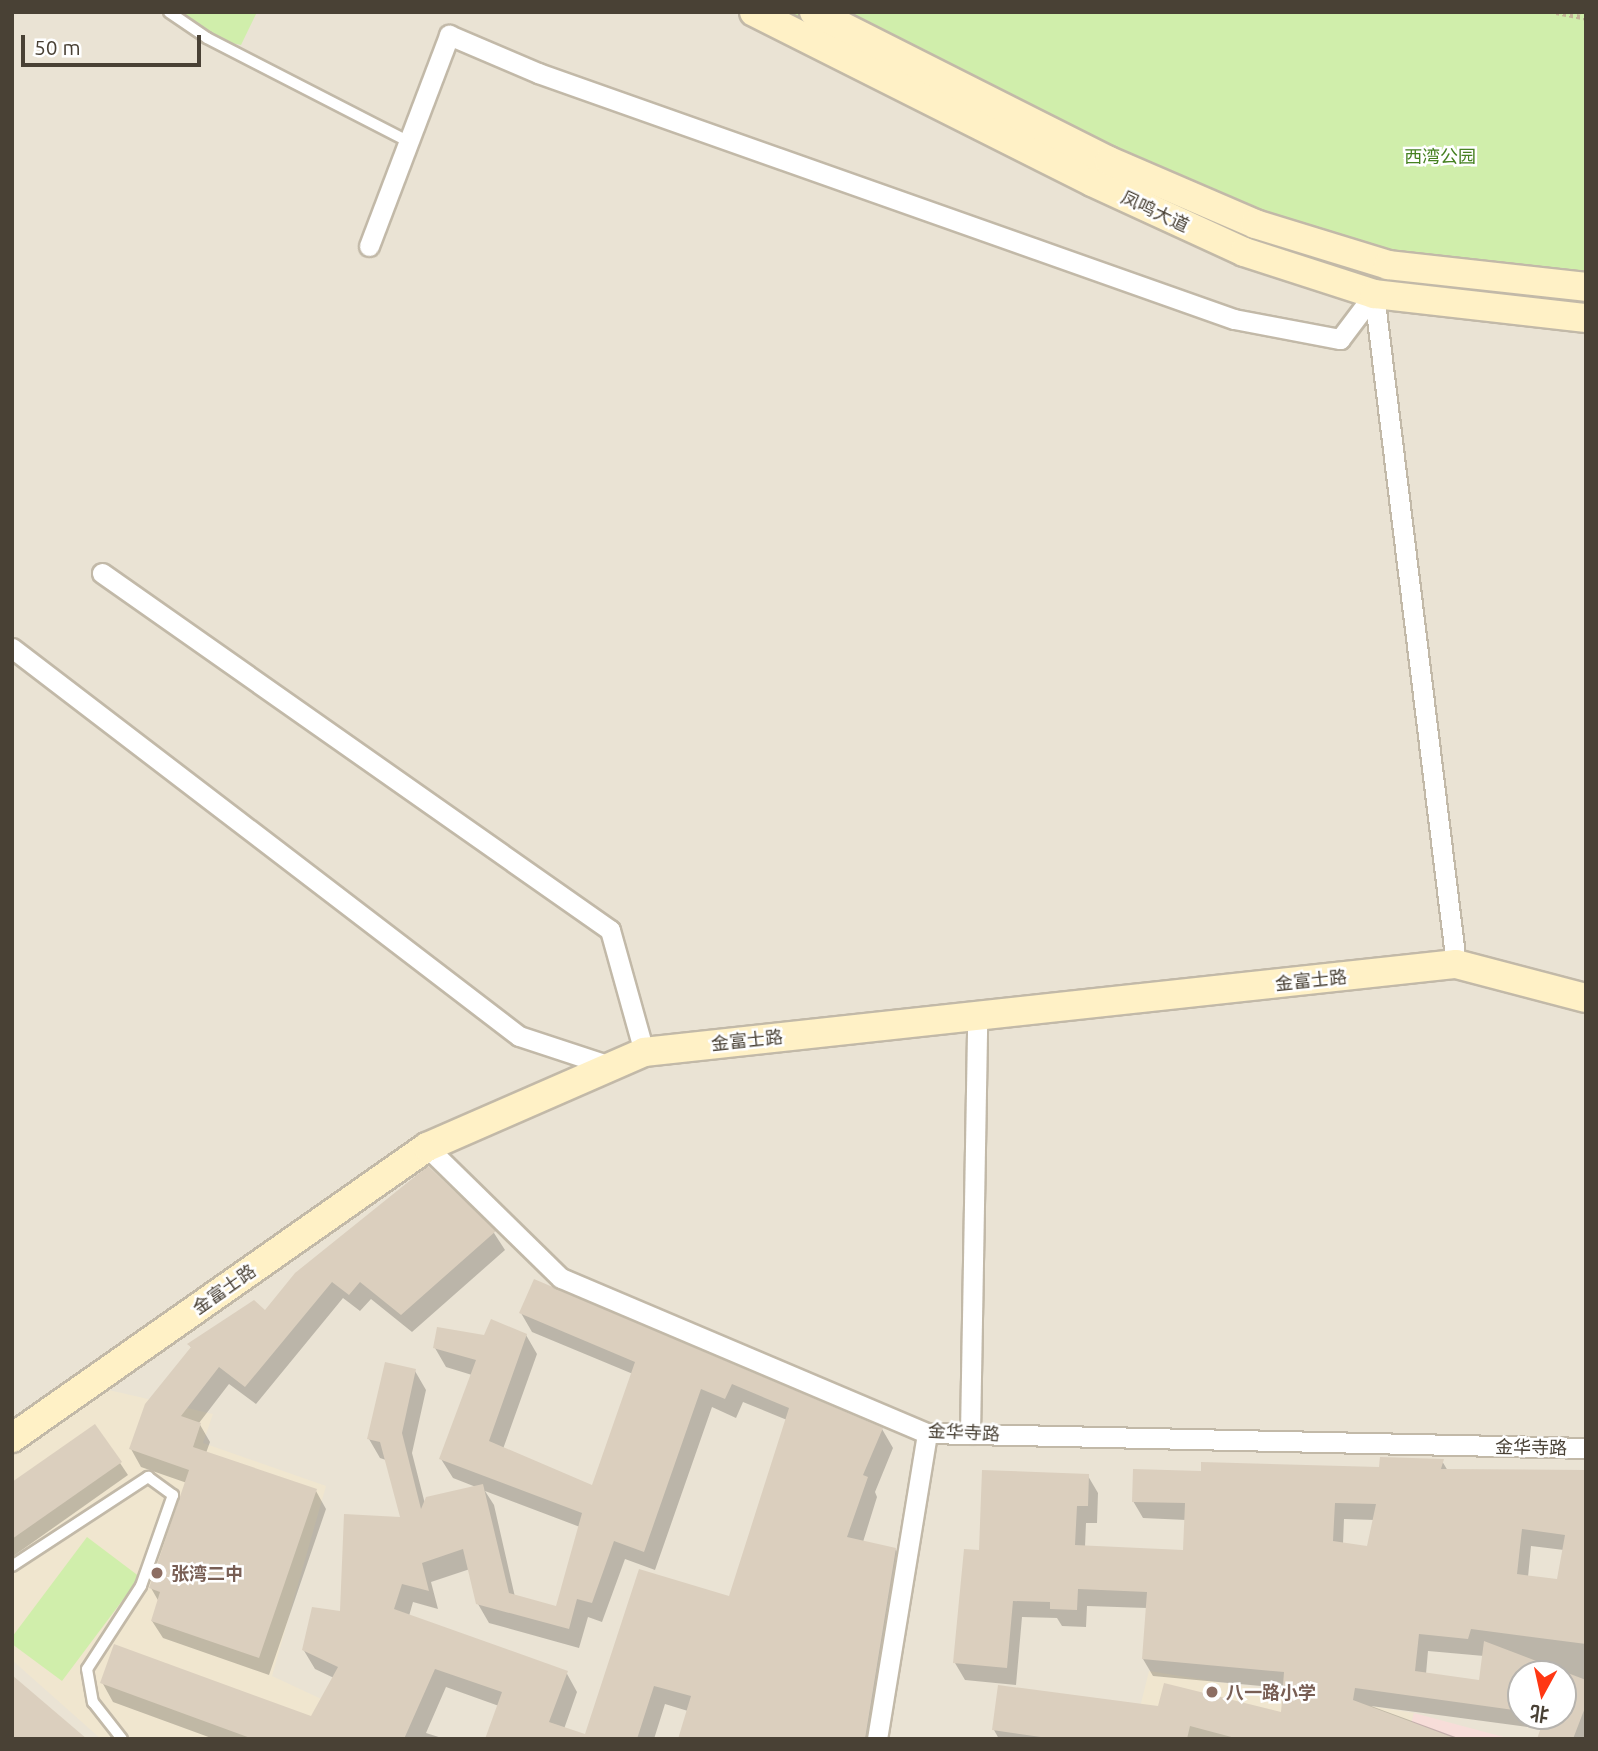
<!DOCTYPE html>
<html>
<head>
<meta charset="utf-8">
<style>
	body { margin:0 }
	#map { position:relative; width:1598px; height:1751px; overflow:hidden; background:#f5f1e6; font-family:Ubuntu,"Noto Sans SC",sans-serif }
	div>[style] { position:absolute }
	.residential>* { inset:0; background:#eae3d4 }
	.education>* { inset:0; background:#f0e6cf }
	.medical>* { inset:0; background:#f7ddd9 }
	.green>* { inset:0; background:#d0eeab }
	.shadow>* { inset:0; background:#0003 }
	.building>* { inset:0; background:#dbcfbe }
	.path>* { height:4.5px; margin-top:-2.25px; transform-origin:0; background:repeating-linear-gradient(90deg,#c5b598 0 3.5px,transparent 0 7px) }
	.roads { filter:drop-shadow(2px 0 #c2b9a8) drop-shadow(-2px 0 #c2b9a8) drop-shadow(0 2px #c2b9a8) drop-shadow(0 -2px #c2b9a8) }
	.lane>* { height:10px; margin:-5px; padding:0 5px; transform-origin:5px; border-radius:5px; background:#fff }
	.street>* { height:19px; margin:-9.5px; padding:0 9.5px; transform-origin:9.5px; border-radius:9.5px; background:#fff }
	.secondary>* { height:28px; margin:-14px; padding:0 14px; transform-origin:14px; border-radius:14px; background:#fff1c6 }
	.dots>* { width:19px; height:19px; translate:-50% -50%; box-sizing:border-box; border:4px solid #fff; border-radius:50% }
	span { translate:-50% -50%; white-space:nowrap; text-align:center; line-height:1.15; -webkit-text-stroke:5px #fff; paint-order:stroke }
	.park-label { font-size:18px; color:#468121 }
	.street-label { font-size:18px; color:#494135 }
	.education-label { font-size:18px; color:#785e54; font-weight:700 }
	.left { translate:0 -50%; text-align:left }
	.frame { position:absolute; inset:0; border:14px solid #494135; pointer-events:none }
	.north { position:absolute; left:1507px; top:1660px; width:70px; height:70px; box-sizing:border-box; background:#fff; border:2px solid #b6b3ae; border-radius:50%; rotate:188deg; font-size:19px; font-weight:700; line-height:28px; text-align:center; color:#494135 }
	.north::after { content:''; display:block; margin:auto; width:24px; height:32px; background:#ff3713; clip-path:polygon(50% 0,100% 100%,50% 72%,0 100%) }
	.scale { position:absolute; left:21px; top:35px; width:180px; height:32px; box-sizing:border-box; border:4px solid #494135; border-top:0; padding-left:9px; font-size:21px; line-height:24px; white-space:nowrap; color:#494135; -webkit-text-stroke:5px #fff; paint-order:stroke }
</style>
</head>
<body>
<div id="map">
	<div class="residential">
		<div style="clip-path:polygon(evenodd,12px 12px,754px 12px,1586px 318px,1586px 1739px,12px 1739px,12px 12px,1521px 1674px,1563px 1674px,1563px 1716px,1521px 1716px,1521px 1674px)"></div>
	</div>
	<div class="education">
		<div style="clip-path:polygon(87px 1385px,213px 1414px,203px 1443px,326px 1486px,272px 1676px,375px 1724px,369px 1739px,101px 1739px,12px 1660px,12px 1438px)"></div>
		<div style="clip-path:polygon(1149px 1671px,1414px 1713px,1407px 1739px,1132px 1739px)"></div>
	</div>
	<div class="medical">
		<div style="clip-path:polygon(1414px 1713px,1511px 1739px,1407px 1739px)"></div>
	</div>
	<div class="green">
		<div style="clip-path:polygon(169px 12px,257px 12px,241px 45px,207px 38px)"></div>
		<div style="clip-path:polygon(754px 12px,1586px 12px,1586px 318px,1374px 294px,1244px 252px)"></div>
		<div style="clip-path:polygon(87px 1537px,140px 1577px,62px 1681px,12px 1644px,12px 1637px)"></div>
	</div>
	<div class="shadow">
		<div style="clip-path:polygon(428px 1169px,494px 1233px,505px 1250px,412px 1332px,371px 1299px,360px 1311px,343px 1298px,256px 1404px,229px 1384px,199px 1423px,210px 1442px,206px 1453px,316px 1491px,326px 1509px,269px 1675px,163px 1638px,152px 1621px,159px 1602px,151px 1588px,187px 1483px,141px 1467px,131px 1449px,192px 1349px,189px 1344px,265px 1313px)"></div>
		<div style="clip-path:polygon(evenodd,521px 1313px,882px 1429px,893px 1448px,875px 1492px,877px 1497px,863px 1542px,895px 1549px,906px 1568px,878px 1739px,680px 1739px,688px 1711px,665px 1704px,654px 1739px,487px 1739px,499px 1706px,446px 1687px,426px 1733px,445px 1739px,214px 1739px,113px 1702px,102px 1682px,312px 1719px,334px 1678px,315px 1669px,303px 1649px,342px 1613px,402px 1519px,386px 1460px,380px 1458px,369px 1439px,415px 1371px,426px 1390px,412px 1453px,425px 1504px,476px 1487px,453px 1478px,441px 1459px,472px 1375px,446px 1367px,435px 1348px,486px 1337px,526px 1335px,537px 1354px,503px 1449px,593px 1487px,633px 1374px,532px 1332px,521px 1313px,743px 1402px,787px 1420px,730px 1599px,586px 1737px,564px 1729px,577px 1692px,566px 1672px,409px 1616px,413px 1602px,438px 1609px,431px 1582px,470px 1569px,478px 1604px,489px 1623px,579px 1648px,588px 1617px,602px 1622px,625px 1559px,655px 1570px,712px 1407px,736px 1418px,743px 1402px,521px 1313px,485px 1491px,580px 1527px,557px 1608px,515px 1597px,494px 1505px,485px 1491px)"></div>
		<div style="clip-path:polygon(evenodd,1442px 1461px,1448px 1471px,1586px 1472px,1586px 1739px,1539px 1739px,1542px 1729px,1371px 1706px,1461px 1739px,999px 1739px,994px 1730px,1159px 1708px,1282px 1715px,1284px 1688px,1153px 1676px,1143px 1659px,1147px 1608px,1087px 1606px,1086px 1627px,1062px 1626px,1057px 1618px,1022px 1617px,1016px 1685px,965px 1680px,955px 1663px,980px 1552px,1088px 1476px,1098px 1493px,1097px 1523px,1086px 1523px,1085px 1547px,1185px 1552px,1186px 1520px,1143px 1518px,1133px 1501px,1202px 1473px,1381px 1469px,1442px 1461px,1344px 1519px,1375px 1520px,1369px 1548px,1343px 1544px,1344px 1519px,1442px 1461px,1531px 1546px,1564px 1550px,1559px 1581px,1528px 1577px,1531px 1546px,1442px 1461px,1428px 1651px,1484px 1656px,1480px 1682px,1426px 1674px,1428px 1651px,1442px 1461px,1521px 1674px,1563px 1674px,1563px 1716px,1521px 1716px,1521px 1674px)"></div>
		<div style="clip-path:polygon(120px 1463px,128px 1475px,12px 1557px,12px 1482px)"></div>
	</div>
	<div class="building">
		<div style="clip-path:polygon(428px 1166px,496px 1231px,401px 1315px,360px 1282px,349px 1295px,332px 1282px,245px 1387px,219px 1367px,181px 1416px,201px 1423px,193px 1447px,317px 1489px,259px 1658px,151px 1621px,160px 1592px,149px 1588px,189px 1470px,129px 1449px,145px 1404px,191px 1347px,187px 1344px,254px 1300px,265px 1310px,295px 1273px)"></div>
		<div style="clip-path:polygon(evenodd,534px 1279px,883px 1428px,863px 1475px,868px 1477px,847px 1537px,896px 1548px,865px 1739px,678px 1739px,691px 1696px,654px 1686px,637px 1739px,485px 1739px,502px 1692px,435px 1669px,404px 1739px,253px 1739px,100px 1683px,114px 1644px,311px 1716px,338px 1667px,302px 1650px,312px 1607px,340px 1611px,344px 1514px,400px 1517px,380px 1442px,367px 1439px,385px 1362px,416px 1369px,402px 1433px,421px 1509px,426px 1497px,483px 1484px,509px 1593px,556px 1606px,582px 1513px,439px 1459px,476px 1360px,433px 1348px,437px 1327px,484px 1335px,491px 1319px,527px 1334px,489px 1441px,592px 1485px,635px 1362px,519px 1313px,534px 1279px,732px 1384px,789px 1408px,729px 1596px,639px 1569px,585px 1734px,549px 1722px,568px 1671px,394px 1609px,402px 1584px,429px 1591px,422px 1563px,463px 1549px,476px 1604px,569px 1629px,577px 1599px,592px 1603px,614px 1541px,644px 1552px,701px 1389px,725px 1399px,732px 1384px)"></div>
		<div style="clip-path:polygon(95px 1424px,122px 1462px,12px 1539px,12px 1482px)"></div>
		<div style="clip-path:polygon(evenodd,1380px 1457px,1444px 1459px,1441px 1469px,1586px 1470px,1586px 1644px,1471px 1629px,1468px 1639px,1419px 1634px,1415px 1671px,1479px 1680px,1484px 1641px,1586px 1680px,1586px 1705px,1573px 1739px,1537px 1739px,1545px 1716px,1563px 1716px,1563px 1674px,1521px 1674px,1521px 1711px,1355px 1688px,1353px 1700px,1457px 1739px,1239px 1739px,1190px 1726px,1187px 1739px,1055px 1739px,992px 1730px,998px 1685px,1158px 1706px,1164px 1683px,1281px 1712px,1284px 1672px,1142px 1659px,1147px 1592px,1078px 1589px,1077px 1610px,1050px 1609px,1050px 1602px,1013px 1601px,1007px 1668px,953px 1663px,964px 1549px,979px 1550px,982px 1470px,1089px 1474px,1088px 1506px,1077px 1506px,1075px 1545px,1183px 1550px,1185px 1503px,1132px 1502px,1133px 1469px,1201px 1471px,1201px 1462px,1379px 1467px,1380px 1457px,1335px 1503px,1376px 1504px,1367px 1546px,1333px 1541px,1335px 1503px,1380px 1457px,1522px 1529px,1565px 1535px,1557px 1579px,1517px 1574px,1522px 1529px)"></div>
		<div style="clip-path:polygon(12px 1675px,87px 1739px,12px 1739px)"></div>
	</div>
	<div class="path">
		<div style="left:1556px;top:12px;width:31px;rotate:11deg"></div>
	</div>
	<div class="roads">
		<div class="lane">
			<div style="left:169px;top:12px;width:46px;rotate:34.4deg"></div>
			<div style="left:207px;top:38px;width:227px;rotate:27.2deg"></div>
			<div style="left:12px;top:1566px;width:163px;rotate:-33.2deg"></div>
			<div style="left:148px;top:1477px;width:31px;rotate:36deg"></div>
			<div style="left:173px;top:1495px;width:96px;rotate:109.4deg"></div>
			<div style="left:141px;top:1586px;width:99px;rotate:123deg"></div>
			<div style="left:87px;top:1669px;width:34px;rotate:80deg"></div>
			<div style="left:93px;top:1702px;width:47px;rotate:51.9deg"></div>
		</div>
		<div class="street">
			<div style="left:369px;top:246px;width:226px;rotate:-69.2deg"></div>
			<div style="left:449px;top:35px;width:97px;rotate:23.1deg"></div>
			<div style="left:538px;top:73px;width:738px;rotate:19.47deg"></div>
			<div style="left:1234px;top:319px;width:108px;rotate:10.7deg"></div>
			<div style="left:1340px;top:339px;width:56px;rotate:-52.9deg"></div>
			<div style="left:1374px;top:294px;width:675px;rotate:83.02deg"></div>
			<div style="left:102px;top:573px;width:621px;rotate:35.1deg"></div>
			<div style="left:610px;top:930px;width:127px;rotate:74.4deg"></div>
			<div style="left:12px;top:648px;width:638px;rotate:37.43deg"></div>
			<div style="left:519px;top:1036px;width:96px;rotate:18.2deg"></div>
			<div style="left:427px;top:1147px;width:187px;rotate:44.4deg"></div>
			<div style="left:561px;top:1278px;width:397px;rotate:23deg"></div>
			<div style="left:927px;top:1433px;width:659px;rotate:1.3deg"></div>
			<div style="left:970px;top:1434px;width:419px;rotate:-89deg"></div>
			<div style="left:877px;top:1739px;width:310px;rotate:-80.7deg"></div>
		</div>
		<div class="secondary">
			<div style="left:754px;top:12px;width:378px;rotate:26.7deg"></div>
			<div style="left:1092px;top:182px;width:167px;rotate:24.7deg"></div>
			<div style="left:1244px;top:252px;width:137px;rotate:17.9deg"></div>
			<div style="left:1374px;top:294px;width:213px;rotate:6.5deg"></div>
			<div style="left:814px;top:12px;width:330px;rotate:26.8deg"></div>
			<div style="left:1109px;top:161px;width:159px;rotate:23.3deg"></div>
			<div style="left:1255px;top:224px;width:139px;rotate:17.1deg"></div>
			<div style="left:1388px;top:265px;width:199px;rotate:6.3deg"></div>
			<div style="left:12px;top:1438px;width:507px;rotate:-35.04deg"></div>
			<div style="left:427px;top:1147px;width:237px;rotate:-23.6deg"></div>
			<div style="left:644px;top:1052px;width:817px;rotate:-6.19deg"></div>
			<div style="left:1456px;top:964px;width:134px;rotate:14.7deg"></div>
		</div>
	</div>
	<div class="dots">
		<div style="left:157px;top:1573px;background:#8d6e63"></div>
		<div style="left:1212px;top:1692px;background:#8d6e63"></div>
	</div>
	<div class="park-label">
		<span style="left:1440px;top:156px">西湾公园</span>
	</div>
	<div class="street-label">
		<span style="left:1155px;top:211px;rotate:25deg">凤鸣大道</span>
		<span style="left:1311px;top:980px;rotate:-6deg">金富士路</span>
		<span style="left:747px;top:1040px;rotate:-6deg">金富士路</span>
		<span style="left:224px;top:1289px;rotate:-35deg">金富士路</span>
		<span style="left:964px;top:1432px;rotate:3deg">金华寺路</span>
		<span style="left:1531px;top:1447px;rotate:1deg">金华寺路</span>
	</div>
	<div class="education-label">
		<span class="left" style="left:171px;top:1573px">张湾二中</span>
		<span class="left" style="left:1226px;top:1692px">八一路小学</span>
	</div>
	<div class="frame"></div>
	<div class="north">北</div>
	<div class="scale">50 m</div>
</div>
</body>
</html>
